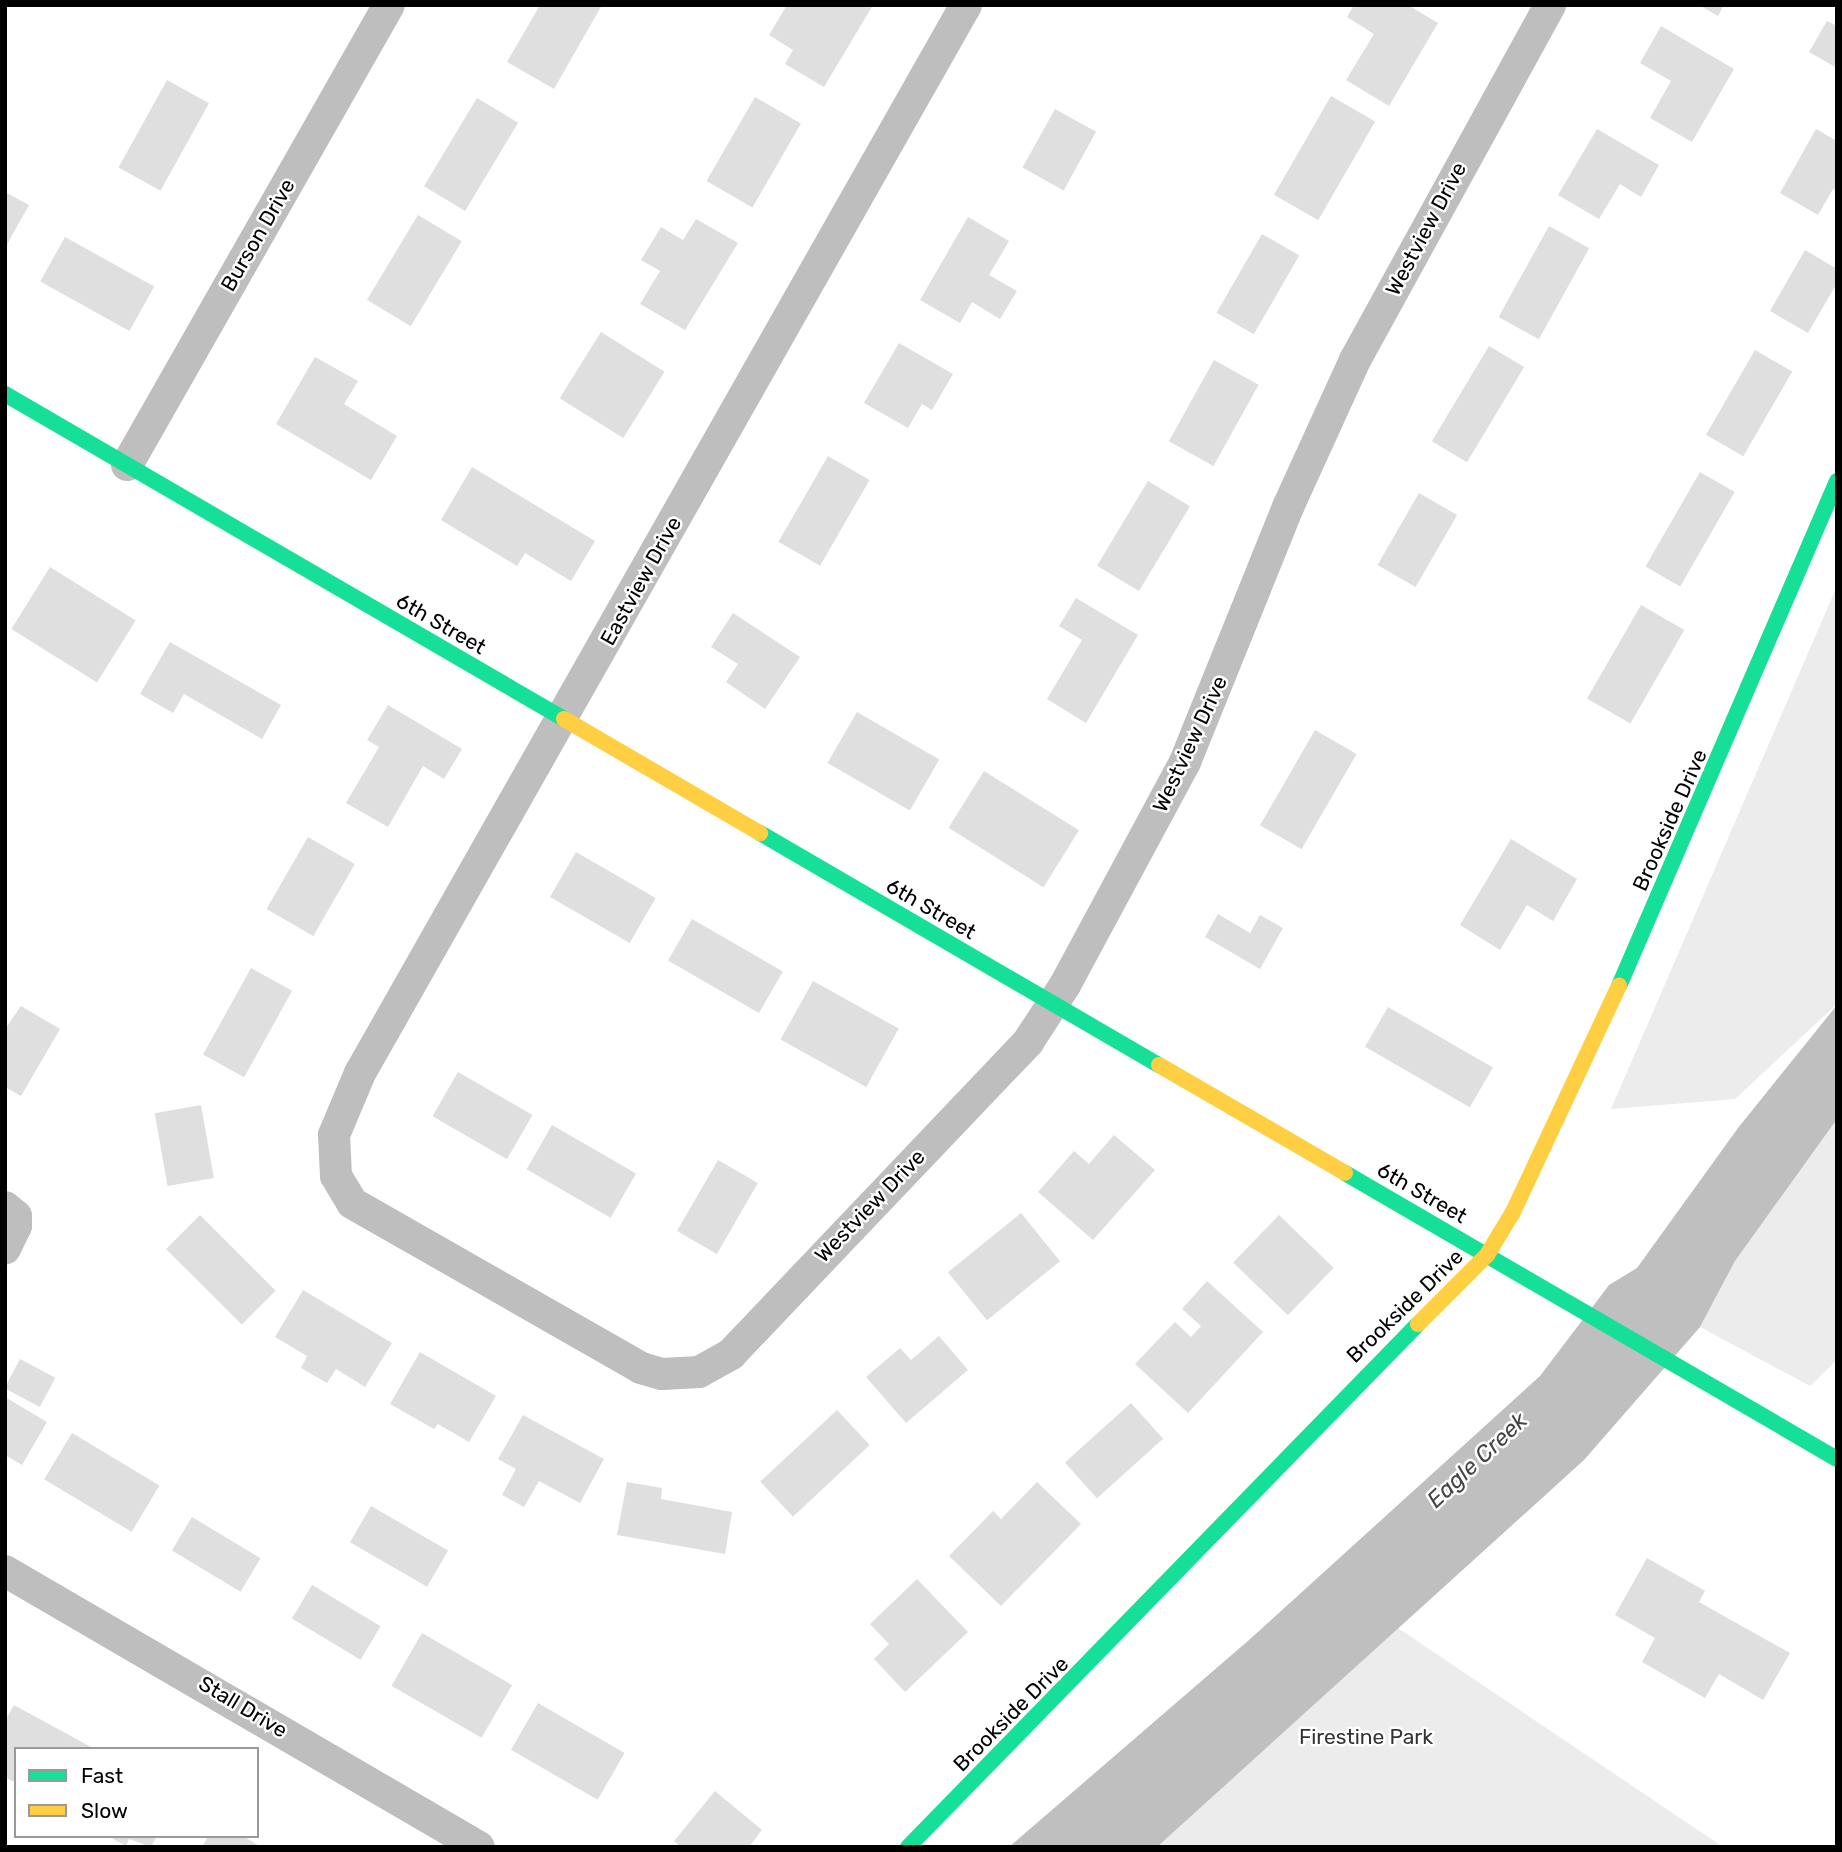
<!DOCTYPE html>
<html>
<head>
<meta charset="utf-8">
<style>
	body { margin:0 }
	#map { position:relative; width:1842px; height:1852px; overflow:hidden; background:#fff; font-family:Rubik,sans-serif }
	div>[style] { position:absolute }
	.green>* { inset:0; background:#ececec }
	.water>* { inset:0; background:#bfbfbf }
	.building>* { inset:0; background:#dfdfdf; transform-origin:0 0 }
	.street>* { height:32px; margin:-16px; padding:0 16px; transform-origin:16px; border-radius:16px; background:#bebebe }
	.fast>* { height:16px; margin:-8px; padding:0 8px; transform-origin:8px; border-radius:8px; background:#16e098 }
	.slow>* { height:16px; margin:-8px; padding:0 8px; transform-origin:8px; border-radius:8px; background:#ffcf43 }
	span { translate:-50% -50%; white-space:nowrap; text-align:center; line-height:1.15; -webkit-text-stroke:5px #fff; paint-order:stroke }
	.street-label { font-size:21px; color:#000 }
	.park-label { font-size:21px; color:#333 }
	.water-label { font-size:23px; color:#444; font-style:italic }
	.frame { position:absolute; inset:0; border:7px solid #000; pointer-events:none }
	.legend { position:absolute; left:14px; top:1747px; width:245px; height:91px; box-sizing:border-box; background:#fff; border:2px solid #999; margin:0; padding:9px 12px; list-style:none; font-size:21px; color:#000 }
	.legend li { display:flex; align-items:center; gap:14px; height:35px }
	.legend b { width:35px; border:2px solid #999 }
</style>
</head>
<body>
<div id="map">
	<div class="green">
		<div style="clip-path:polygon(1837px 586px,1837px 1004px,1735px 1099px,1611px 1109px)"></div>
		<div style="clip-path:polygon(1837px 1119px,1837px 1360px,1810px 1386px,1700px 1327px,1735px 1261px)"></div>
		<div style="clip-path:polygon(1355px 1599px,1723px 1847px,1085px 1847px)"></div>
	</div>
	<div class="water">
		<div style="clip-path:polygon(1837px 1005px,1837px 1119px,1735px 1261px,1700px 1327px,1584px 1460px,1157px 1847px,1009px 1847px,1249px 1640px,1540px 1376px,1609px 1285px,1637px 1268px,1738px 1128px)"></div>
	</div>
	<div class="building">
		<div style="clip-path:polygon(540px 5px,602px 5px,554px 89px,507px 62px)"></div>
		<div style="clip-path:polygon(787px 5px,873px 5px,824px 87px,785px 64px,793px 50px,769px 35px)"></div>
		<div style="clip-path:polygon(1354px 5px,1408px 5px,1438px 23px,1389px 106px,1346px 80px,1374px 34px,1347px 17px)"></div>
		<div style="clip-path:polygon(1699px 5px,1724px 5px,1718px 16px)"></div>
		<div style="clip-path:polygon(1827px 21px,1837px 26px,1837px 68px,1809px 52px)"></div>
		<div style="clip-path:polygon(1661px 26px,1734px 69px,1692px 142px,1650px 118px,1671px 81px,1640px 63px)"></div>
		<div style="left:167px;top:80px;width:48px;height:100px;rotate:29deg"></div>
		<div style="left:1331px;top:96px;width:51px;height:114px;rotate:30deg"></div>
		<div style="left:755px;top:97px;width:53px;height:97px;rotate:30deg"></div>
		<div style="left:477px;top:98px;width:48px;height:103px;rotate:31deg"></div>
		<div style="left:1055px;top:109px;width:47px;height:67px;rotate:29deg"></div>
		<div style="clip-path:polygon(1597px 129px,1659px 165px,1641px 197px,1620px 184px,1599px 219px,1558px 195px)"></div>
		<div style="clip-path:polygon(1816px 129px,1837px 141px,1837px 191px,1833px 189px,1818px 215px,1780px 193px)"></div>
		<div style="clip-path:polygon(5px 192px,29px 205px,5px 248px)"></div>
		<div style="left:418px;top:215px;width:51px;height:99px;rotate:31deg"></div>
		<div style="clip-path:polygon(968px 217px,1009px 241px,989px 275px,1017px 291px,1000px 319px,972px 302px,960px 323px,920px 300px)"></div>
		<div style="clip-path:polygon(696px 219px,738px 243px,685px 330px,640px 304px,660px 271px,641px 260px,661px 227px,683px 240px)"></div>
		<div style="left:1549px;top:226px;width:46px;height:104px;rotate:29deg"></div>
		<div style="left:1262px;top:234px;width:43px;height:91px;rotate:30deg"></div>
		<div style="left:65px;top:237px;width:102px;height:51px;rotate:29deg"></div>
		<div style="clip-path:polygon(1805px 250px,1837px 269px,1837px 283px,1808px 333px,1770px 311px)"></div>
		<div style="left:601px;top:332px;width:75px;height:78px;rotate:32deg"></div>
		<div style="clip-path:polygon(899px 343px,953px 374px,932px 410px,922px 404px,908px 428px,864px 403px)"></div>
		<div style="left:1489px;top:346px;width:41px;height:111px;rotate:31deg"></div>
		<div style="left:1755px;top:350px;width:43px;height:98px;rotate:30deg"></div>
		<div style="clip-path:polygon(315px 357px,358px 381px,344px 404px,397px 436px,371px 480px,276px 424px)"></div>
		<div style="left:1214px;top:360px;width:51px;height:93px;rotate:29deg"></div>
		<div style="left:828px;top:456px;width:48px;height:99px;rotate:30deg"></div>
		<div style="clip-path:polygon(472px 467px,595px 541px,571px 581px,525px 553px,517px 566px,441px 520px)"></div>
		<div style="left:1700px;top:472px;width:40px;height:109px;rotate:30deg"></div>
		<div style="left:1148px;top:481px;width:49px;height:99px;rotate:31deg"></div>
		<div style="left:1419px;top:493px;width:44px;height:83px;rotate:30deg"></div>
		<div style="left:50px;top:567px;width:101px;height:73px;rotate:32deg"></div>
		<div style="clip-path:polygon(1076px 598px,1138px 635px,1086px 723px,1047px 699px,1082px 640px,1059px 626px)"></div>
		<div style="left:1641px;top:605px;width:50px;height:108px;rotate:30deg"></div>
		<div style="clip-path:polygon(733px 613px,800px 657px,765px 709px,726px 682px,738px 664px,711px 647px)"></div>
		<div style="clip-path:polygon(170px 642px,281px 705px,262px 739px,184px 694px,173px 713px,140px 694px)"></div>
		<div style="clip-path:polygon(388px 705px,462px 749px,444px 779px,423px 766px,388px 827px,346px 803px,379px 747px,367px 740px)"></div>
		<div style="left:857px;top:712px;width:95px;height:59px;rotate:30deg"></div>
		<div style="left:1315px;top:730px;width:48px;height:110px;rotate:30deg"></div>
		<div style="left:984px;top:771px;width:112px;height:67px;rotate:32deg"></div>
		<div style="left:308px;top:837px;width:54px;height:83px;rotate:30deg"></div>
		<div style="clip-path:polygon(1511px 839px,1577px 879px,1553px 921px,1527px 905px,1500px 950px,1460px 925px)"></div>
		<div style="left:576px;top:852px;width:92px;height:52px;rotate:30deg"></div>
		<div style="clip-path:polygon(1218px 914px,1250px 933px,1260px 915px,1283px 928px,1260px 969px,1205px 937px)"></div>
		<div style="left:692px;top:919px;width:105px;height:48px;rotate:30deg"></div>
		<div style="left:251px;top:968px;width:47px;height:99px;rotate:29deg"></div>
		<div style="left:813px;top:981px;width:98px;height:67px;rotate:29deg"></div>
		<div style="clip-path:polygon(21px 1006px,60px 1029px,21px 1096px,5px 1087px,5px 1029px)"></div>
		<div style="left:1388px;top:1007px;width:121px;height:46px;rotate:30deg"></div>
		<div style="left:458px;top:1072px;width:86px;height:51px;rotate:30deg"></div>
		<div style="left:201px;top:1105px;width:74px;height:47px;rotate:80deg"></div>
		<div style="left:552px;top:1125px;width:97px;height:51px;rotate:30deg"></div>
		<div style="clip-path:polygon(1114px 1135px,1155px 1170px,1093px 1240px,1038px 1192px,1074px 1151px,1089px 1164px)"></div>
		<div style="left:718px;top:1160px;width:46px;height:82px;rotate:30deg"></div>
		<div style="left:1021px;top:1213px;width:62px;height:94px;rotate:51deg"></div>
		<div style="left:200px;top:1215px;width:107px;height:48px;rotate:45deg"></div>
		<div style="left:1279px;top:1215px;width:76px;height:66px;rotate:44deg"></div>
		<div style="clip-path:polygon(1207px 1281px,1263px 1332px,1188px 1413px,1135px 1364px,1175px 1322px,1191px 1337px,1201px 1326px,1182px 1309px)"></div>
		<div style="clip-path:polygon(303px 1290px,392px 1343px,365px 1387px,336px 1369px,327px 1383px,301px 1368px,307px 1356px,275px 1337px)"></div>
		<div style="clip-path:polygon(939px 1336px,968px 1370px,906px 1423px,866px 1377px,900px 1348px,911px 1360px)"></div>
		<div style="clip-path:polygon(420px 1352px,496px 1396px,469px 1442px,438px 1424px,434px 1429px,390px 1404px)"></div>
		<div style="left:20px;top:1359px;width:40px;height:33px;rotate:28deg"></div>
		<div style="clip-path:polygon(5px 1397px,47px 1422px,22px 1465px,5px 1455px)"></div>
		<div style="left:1131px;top:1403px;width:48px;height:89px;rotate:48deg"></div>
		<div style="left:837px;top:1410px;width:48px;height:105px;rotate:47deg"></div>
		<div style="clip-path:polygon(523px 1415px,604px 1459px,580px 1503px,539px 1481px,524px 1507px,502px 1495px,516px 1469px,498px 1459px)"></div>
		<div style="left:72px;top:1433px;width:102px;height:54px;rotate:31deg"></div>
		<div style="clip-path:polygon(627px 1482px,662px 1488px,661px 1499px,732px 1512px,725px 1554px,617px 1535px)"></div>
		<div style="clip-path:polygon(1037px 1482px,1081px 1524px,1001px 1606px,949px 1556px,993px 1511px,1001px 1519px)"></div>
		<div style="left:371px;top:1506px;width:89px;height:42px;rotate:30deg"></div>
		<div style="left:192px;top:1517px;width:80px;height:39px;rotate:31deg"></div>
		<div style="clip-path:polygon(1647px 1558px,1705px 1591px,1699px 1602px,1790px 1653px,1763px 1700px,1719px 1674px,1705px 1698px,1642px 1662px,1655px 1638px,1615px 1615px)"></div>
		<div style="clip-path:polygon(917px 1579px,968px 1632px,905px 1692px,874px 1659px,889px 1644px,870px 1624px)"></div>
		<div style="left:312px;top:1585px;width:80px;height:39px;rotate:31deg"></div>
		<div style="left:422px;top:1633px;width:104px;height:61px;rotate:30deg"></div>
		<div style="left:538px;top:1703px;width:100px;height:54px;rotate:30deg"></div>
		<div style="clip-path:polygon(14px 1705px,91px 1747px,90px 1749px,16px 1749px,16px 1783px,5px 1777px,5px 1721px)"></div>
		<div style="clip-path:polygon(715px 1791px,762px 1830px,749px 1847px,681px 1847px,674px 1841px)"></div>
		<div style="clip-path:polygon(108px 1836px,157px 1836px,151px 1847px,129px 1839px,126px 1846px)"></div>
		<div style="clip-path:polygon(208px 1836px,243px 1836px,261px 1847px,202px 1847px)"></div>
	</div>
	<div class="street">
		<div style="left:966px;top:5px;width:1228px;rotate:119.57deg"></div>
		<div style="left:360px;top:1073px;width:67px;rotate:112.8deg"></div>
		<div style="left:334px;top:1135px;width:41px;rotate:87.2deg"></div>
		<div style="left:336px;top:1176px;width:31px;rotate:59deg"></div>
		<div style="left:352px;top:1203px;width:333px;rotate:29.7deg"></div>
		<div style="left:641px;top:1368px;width:22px;rotate:16deg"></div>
		<div style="left:662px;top:1374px;width:37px;rotate:-3deg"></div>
		<div style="left:699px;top:1372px;width:37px;rotate:-29deg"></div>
		<div style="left:731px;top:1354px;width:431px;rotate:-46.4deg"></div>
		<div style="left:1028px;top:1042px;width:68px;rotate:-57deg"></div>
		<div style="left:1065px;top:985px;width:253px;rotate:-61.7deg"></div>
		<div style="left:1185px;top:762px;width:275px;rotate:-68deg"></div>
		<div style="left:1288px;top:507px;width:162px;rotate:-65.5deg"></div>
		<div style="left:1355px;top:360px;width:405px;rotate:-61.2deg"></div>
		<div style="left:127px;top:465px;width:529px;rotate:-60.34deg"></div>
		<div style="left:5px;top:1207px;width:14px;rotate:39deg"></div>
		<div style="left:16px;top:1216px;width:10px;rotate:90deg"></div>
		<div style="left:16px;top:1226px;width:25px;rotate:116deg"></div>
		<div style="left:5px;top:1571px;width:548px;rotate:30.21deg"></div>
	</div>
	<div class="fast">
		<div style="left:5px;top:394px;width:647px;rotate:30.17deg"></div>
		<div style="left:760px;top:833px;width:462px;rotate:30.2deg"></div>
		<div style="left:1619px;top:986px;width:550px;rotate:-66.65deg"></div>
		<div style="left:1345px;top:1173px;width:569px;rotate:30.17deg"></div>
		<div style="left:908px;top:1847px;width:730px;rotate:-45.72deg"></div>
	</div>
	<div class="slow">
		<div style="left:564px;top:719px;width:227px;rotate:30.2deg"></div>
		<div style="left:1159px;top:1065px;width:215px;rotate:30.1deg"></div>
		<div style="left:1418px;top:1324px;width:98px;rotate:-45deg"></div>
		<div style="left:1487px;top:1255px;width:50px;rotate:-58.8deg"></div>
		<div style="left:1513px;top:1212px;width:250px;rotate:-64.9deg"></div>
	</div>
	<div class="street-label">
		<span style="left:1426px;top:229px;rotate:-62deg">Westview Drive</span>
		<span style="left:258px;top:235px;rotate:-60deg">Burson Drive</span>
		<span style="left:641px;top:581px;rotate:-61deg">Eastview Drive</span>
		<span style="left:441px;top:624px;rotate:30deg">6th Street</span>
		<span style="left:1190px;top:744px;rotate:-65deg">Westview Drive</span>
		<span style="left:1670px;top:820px;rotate:-66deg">Brookside Drive</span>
		<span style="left:931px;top:909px;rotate:30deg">6th Street</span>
		<span style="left:1422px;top:1193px;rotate:30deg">6th Street</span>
		<span style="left:870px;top:1206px;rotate:-46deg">Westview Drive</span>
		<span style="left:1405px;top:1306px;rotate:-44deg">Brookside Drive</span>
		<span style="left:243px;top:1707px;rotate:31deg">Stall Drive</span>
		<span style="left:1011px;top:1714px;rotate:-45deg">Brookside Drive</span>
	</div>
	<div class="park-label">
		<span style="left:1366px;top:1737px">Firestine Park</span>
	</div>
	<div class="water-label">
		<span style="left:1477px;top:1460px;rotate:-43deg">Eagle Creek</span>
	</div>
	<div class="frame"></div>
	<ul class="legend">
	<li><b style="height:9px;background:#16e098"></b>Fast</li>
	<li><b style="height:9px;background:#ffcf43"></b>Slow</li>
	</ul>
</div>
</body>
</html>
